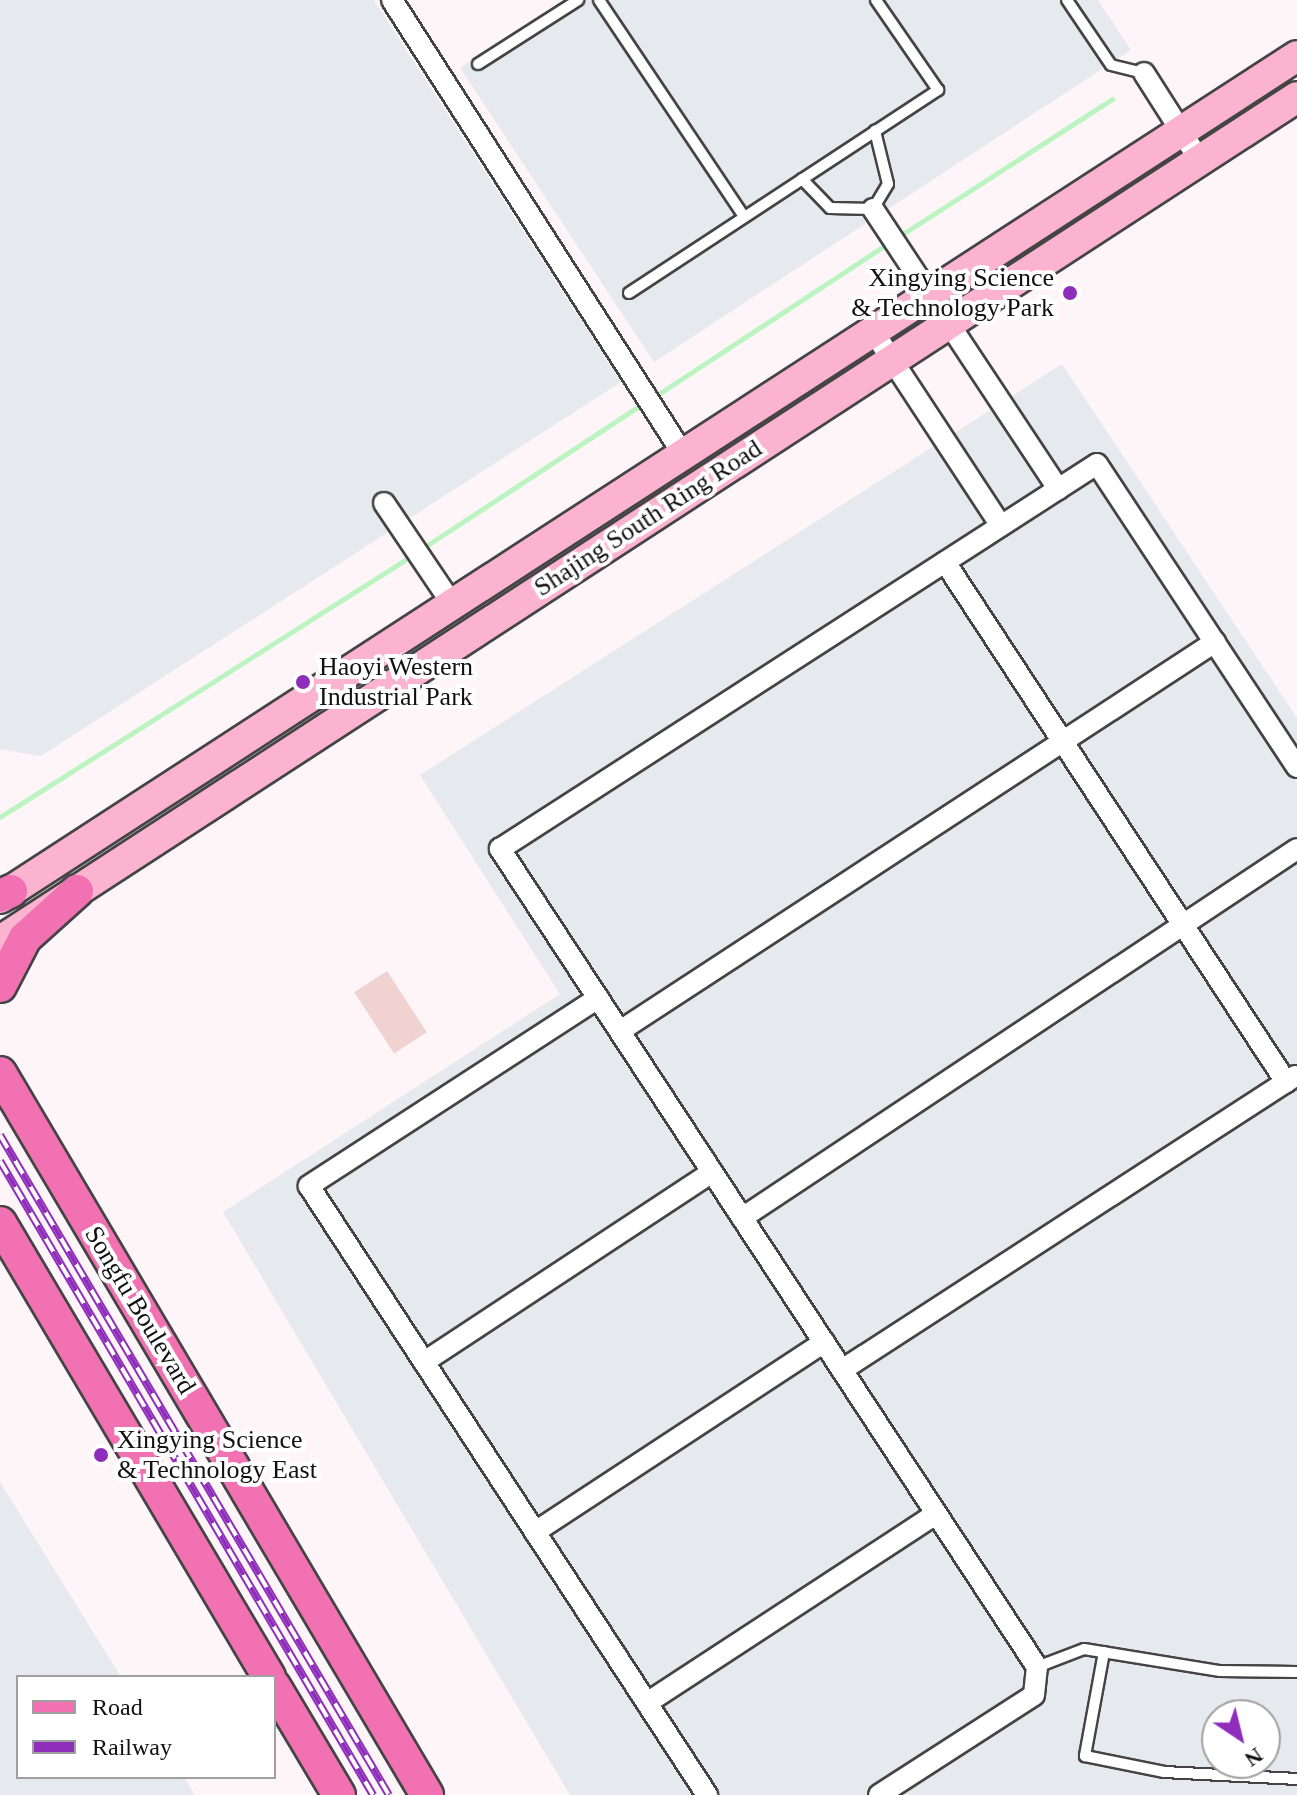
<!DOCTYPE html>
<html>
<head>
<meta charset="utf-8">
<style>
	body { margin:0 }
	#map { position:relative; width:1297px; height:1795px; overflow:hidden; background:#fef5f9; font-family:Georgia,serif }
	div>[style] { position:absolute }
	.industrial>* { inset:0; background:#e6e9ee }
	.pitch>* { inset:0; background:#f0d3d0; transform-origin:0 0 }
	.stream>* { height:5px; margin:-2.5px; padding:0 2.5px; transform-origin:2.5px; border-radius:2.5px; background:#bbf4c1 }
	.roads { filter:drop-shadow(2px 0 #444) drop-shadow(-2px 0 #444) drop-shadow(0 2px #444) drop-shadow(0 -2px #444) }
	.service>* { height:10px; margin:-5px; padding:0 5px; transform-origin:5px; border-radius:5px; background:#fff }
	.minor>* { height:20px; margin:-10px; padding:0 10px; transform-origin:10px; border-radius:10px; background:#fff }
	.secondary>* { height:30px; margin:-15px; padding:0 15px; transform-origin:15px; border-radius:15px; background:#fbb3cf }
	.primary>* { height:32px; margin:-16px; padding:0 16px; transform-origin:16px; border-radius:16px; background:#f271b3 }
	.rail>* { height:8px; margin-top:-4px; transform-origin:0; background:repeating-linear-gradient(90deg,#fff 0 15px,#8f2ebb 0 30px); box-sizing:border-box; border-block:2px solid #8f2ebb }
	.dots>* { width:22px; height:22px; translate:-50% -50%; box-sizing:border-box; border:4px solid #fff; border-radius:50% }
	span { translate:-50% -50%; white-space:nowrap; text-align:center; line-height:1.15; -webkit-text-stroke:8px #fff; paint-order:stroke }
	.poi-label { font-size:26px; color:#111 }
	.right { translate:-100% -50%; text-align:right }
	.left { translate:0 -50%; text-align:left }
	.street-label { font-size:26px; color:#111 }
	.legend { position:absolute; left:16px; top:1675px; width:260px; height:104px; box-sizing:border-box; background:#fff; border:2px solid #a0a0a0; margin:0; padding:10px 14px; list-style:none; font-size:24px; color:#111 }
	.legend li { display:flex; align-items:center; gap:16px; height:40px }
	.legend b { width:40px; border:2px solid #a0a0a0 }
	.north { position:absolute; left:1201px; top:1699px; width:80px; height:80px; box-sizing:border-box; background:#fff; border:2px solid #a0a0a0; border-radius:50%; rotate:145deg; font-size:22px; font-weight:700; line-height:32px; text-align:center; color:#111 }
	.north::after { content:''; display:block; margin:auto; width:28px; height:36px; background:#8f2ebb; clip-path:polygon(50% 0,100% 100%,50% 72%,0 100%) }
</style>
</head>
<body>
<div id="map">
	<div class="industrial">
		<div style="clip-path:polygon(0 0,374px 0,621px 382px,41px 756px,0 749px)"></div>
		<div style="clip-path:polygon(564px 0,1098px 0,1131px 50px,654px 362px,460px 68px)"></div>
		<div style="clip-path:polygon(evenodd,1062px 364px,1297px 718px,1297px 1795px,570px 1795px,223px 1212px,560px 994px,420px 775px,1062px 364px,1217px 1715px,1265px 1715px,1265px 1763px,1217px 1763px,1217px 1715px)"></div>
		<div style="clip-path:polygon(0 1482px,121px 1677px,18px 1677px,18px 1777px,184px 1777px,195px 1795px,0 1795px)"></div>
	</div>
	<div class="pitch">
		<div style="left:387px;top:971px;width:73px;height:39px;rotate:57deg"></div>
	</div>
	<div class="stream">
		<div style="left:898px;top:237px;width:255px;rotate:-32.8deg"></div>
		<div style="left:654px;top:397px;width:282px;rotate:-33.3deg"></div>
		<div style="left:423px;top:548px;width:266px;rotate:-33.3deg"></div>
		<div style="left:0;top:817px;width:490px;rotate:-32.4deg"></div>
	</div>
	<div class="roads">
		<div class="service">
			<div style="left:599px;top:0;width:261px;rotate:56.2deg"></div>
			<div style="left:1067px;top:0;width:78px;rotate:55.9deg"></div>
			<div style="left:1111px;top:65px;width:34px;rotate:14deg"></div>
			<div style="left:478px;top:64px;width:119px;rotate:-32.6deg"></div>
			<div style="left:802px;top:179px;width:40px;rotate:46deg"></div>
			<div style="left:830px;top:208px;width:43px;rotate:1.3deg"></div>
			<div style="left:873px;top:209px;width:29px;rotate:-59deg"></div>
			<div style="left:888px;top:184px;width:55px;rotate:-103.8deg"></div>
			<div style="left:629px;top:293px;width:370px;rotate:-33.3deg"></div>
			<div style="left:938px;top:90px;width:109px;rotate:-124.6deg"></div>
			<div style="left:1104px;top:1652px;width:106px;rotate:100.4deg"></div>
			<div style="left:1085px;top:1756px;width:81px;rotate:11.4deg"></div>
			<div style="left:1164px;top:1772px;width:133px;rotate:3deg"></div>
			<div style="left:1037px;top:1667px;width:50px;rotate:-21deg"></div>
			<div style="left:1084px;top:1649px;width:138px;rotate:9.2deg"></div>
			<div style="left:1220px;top:1671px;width:77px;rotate:0.7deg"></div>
		</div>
		<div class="minor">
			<div style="left:392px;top:0;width:539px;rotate:57.34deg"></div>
			<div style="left:1144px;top:73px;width:104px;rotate:57.5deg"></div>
			<div style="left:873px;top:209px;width:336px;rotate:56.5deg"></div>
			<div style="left:873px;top:331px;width:233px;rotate:56.7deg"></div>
			<div style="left:384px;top:503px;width:122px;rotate:56deg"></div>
			<div style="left:945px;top:562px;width:622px;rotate:56.74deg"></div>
			<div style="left:598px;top:998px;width:345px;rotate:147deg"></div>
			<div style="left:309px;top:1186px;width:728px;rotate:56.83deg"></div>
			<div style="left:620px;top:1031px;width:711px;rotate:-33.18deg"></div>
			<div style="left:742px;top:1218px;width:666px;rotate:-33.62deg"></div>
			<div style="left:424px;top:1362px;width:345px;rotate:-33.4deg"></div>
			<div style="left:842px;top:1370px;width:540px;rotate:-32.98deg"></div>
			<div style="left:535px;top:1532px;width:346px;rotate:-33.3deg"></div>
			<div style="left:647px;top:1703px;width:345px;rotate:-33.2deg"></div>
			<div style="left:879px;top:1795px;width:184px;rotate:-32.8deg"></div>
			<div style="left:1034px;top:1695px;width:28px;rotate:-84deg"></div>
			<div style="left:1037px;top:1667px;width:979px;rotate:-123.28deg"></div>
			<div style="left:500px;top:849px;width:710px;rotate:-32.82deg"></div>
			<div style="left:1097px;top:464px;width:363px;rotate:56.6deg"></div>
		</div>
		<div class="secondary">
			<div style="left:0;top:898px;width:1546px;rotate:-32.99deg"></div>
			<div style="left:0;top:941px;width:1547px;rotate:-33.05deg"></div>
		</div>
		<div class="primary">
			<div style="left:0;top:896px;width:12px;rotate:-24deg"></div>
			<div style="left:0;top:986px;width:54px;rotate:-62.5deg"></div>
			<div style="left:25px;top:938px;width:70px;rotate:-42.1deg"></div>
			<div style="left:0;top:1073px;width:839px;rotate:59.4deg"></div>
			<div style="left:0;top:1223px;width:528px;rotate:59.35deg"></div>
			<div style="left:274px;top:1686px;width:127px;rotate:59.2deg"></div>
		</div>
	</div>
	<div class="rail">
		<div style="left:0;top:1135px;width:766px;rotate:59.49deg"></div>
		<div style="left:0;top:1161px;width:736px;rotate:59.53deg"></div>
	</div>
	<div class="dots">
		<div style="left:1070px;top:293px;background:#8f2ebb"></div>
		<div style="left:303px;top:682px;background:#8f2ebb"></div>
		<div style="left:101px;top:1455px;background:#8f2ebb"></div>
	</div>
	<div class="poi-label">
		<span class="right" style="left:1054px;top:293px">Xingying Science<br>&amp; Technology Park</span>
		<span class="left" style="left:319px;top:682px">Haoyi Western<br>Industrial Park</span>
		<span class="left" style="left:117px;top:1455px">Xingying Science<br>&amp; Technology East</span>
	</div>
	<div class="street-label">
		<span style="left:648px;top:518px;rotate:-33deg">Shajing South Ring Road</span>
		<span style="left:140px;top:1310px;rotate:59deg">Songfu Boulevard</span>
	</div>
	<ul class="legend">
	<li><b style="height:10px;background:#f271b3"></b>Road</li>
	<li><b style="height:10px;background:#8f2ebb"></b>Railway</li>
	</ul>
	<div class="north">N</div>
</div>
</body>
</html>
